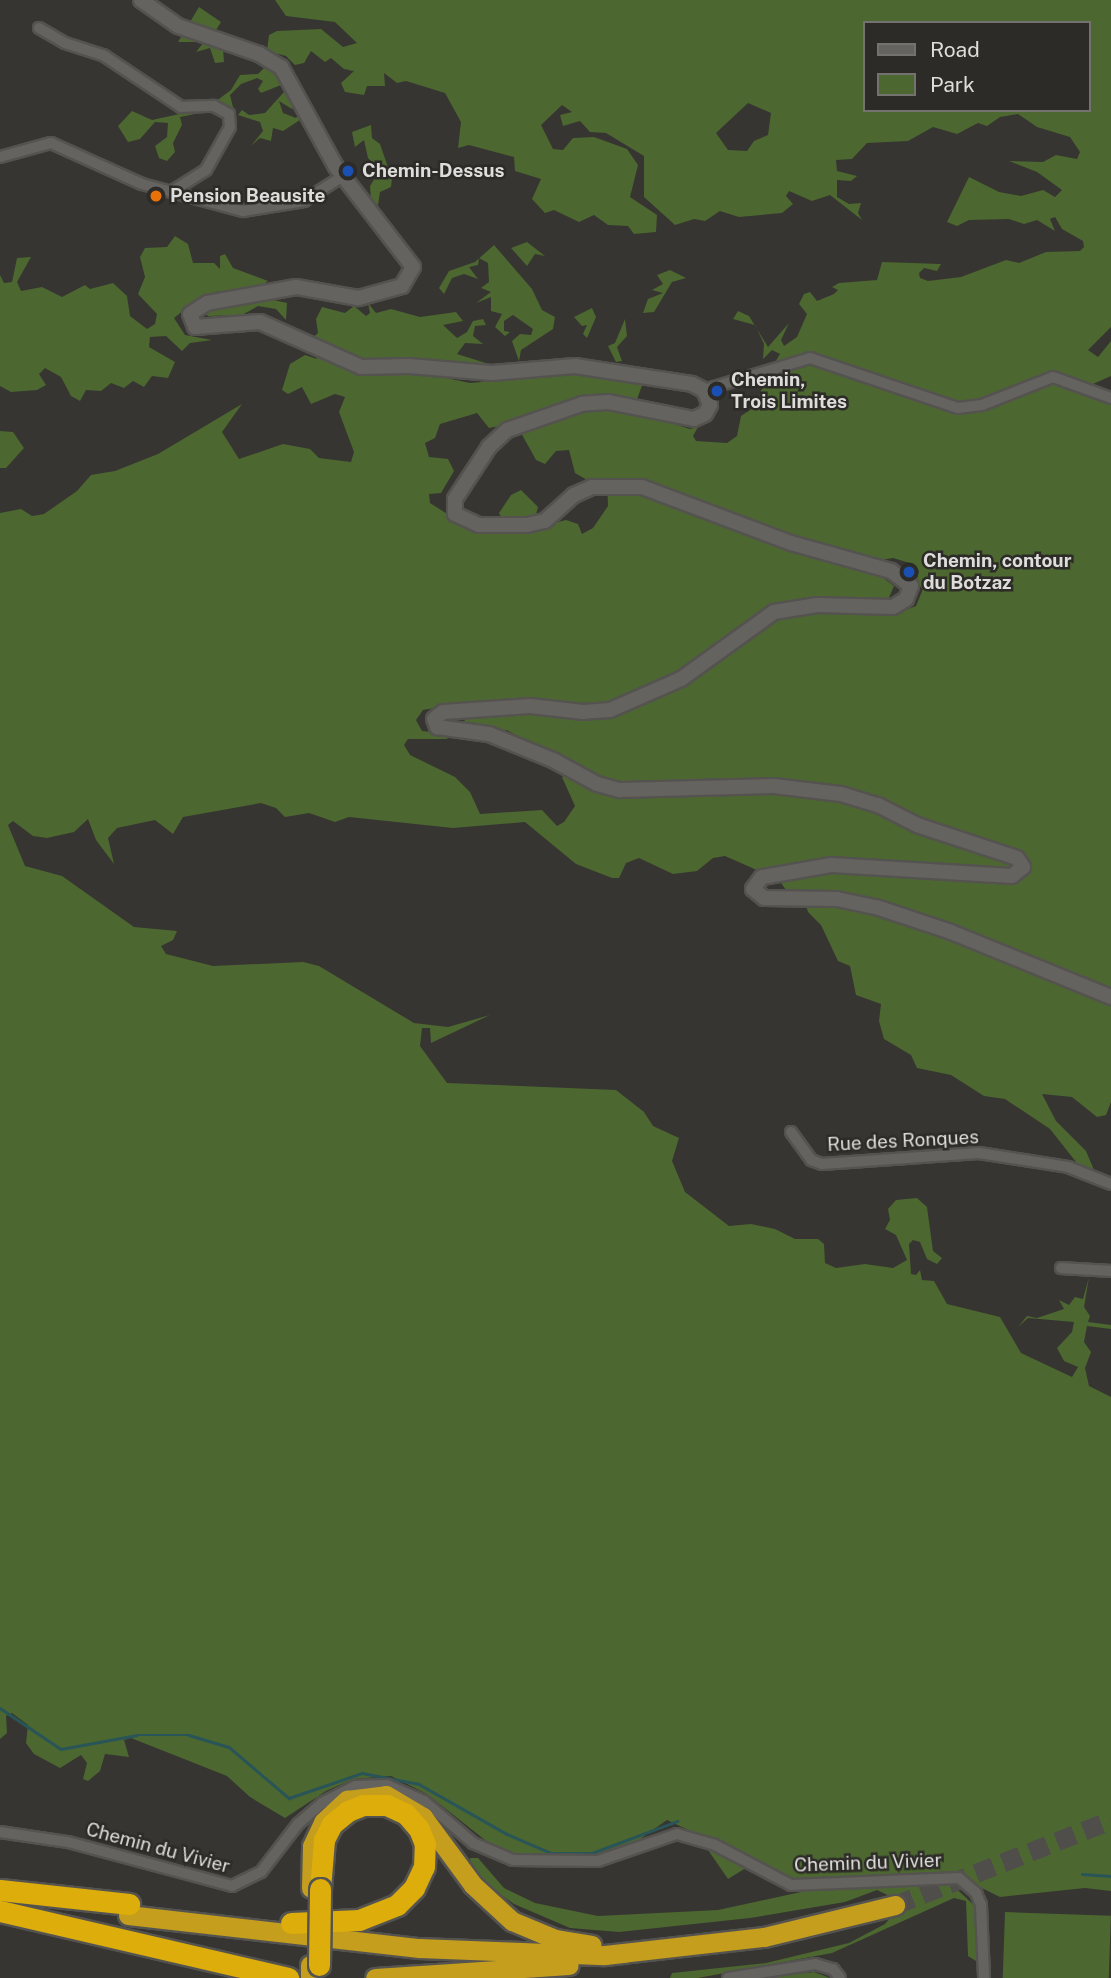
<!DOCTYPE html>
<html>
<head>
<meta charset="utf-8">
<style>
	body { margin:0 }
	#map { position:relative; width:1111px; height:1978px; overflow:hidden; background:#363531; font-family:"Public Sans",sans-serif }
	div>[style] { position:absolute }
	.green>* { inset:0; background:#4c672f; transform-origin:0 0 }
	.stream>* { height:2.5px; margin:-1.25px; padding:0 1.25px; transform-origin:1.25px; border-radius:1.25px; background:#295558 }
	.trunk-tunnel>* { height:19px; margin-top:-9.5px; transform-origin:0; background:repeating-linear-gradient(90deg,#4f4e4a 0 19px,transparent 0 29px) }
	.roads { filter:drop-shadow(2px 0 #54534f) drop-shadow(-2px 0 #54534f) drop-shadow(0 2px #54534f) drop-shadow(0 -2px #54534f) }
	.minor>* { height:10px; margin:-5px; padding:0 5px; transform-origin:5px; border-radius:5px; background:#65635f }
	.tertiary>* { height:14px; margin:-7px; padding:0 7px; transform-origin:7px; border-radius:7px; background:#65635f }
	.trunk>* { height:19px; margin:-9.5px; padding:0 9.5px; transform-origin:9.5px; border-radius:9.5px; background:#c49e1c }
	.motorway>* { height:21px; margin:-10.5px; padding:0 10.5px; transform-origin:10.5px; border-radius:10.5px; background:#dcad0b }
	.bridges { filter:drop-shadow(2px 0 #54534f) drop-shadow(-2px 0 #54534f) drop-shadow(0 2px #54534f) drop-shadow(0 -2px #54534f) }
	.motorway-bridge>* { height:21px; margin:-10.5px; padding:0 10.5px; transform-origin:10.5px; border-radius:10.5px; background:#dcad0b }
	.dots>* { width:19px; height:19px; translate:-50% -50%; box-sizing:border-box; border:4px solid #2c2b27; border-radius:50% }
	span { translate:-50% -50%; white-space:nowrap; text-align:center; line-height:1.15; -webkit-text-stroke:5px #2c2b27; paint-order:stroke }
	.poi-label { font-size:19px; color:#dedddb; font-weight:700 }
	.left { translate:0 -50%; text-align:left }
	.street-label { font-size:19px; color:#dedddb }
	.legend { position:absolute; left:863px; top:21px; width:228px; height:91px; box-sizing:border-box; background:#2c2b27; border:2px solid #73726f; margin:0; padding:9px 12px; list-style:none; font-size:21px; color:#dedddb }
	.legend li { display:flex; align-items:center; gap:14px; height:35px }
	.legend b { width:35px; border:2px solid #73726f }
</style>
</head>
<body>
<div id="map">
	<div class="green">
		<div style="clip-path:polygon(evenodd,275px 0,1111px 0,1111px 327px,1088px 350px,1098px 357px,1111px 341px,1111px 376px,1093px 384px,1088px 394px,1111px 401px,1111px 1102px,1106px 1115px,1097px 1117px,1072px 1097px,1042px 1094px,1056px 1121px,1086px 1151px,1094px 1170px,1080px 1167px,1050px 1129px,1005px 1099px,984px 1096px,951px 1075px,917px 1068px,911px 1055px,884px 1039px,879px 1021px,881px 1004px,856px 995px,850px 966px,838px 961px,821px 925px,808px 912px,802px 893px,786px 890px,779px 880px,725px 856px,713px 858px,697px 871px,673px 874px,639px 858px,626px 863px,619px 878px,612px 878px,576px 864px,525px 822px,453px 828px,349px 817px,335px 822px,309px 813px,285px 817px,276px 808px,261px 803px,183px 817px,173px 834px,155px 820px,117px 828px,108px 838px,114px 864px,96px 840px,88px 819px,74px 832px,47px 838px,33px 836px,13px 821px,8px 825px,25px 866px,62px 876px,134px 927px,177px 931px,173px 940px,161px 946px,166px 954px,213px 966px,303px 962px,319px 966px,414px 1023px,448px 1027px,490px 1015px,431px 1043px,430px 1028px,422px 1028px,420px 1046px,447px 1083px,616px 1090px,644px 1112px,653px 1126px,679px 1138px,672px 1161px,685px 1192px,729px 1226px,751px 1224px,775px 1229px,795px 1239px,818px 1239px,824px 1244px,825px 1263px,836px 1268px,865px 1264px,893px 1268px,907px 1260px,896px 1235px,885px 1229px,890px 1220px,888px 1209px,896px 1200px,917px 1198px,927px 1207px,933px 1251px,942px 1258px,937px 1264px,927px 1259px,920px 1242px,913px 1240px,909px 1244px,911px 1274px,916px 1275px,920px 1270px,922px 1280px,934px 1281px,947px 1304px,1000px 1317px,1021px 1353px,1072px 1377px,1078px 1367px,1064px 1361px,1057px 1348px,1072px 1332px,1074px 1322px,1028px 1318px,1018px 1327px,1027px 1316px,1037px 1318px,1064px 1309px,1059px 1300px,1069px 1305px,1075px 1297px,1083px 1299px,1089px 1277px,1084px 1307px,1090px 1316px,1088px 1322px,1111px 1325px,1111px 1329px,1087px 1326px,1084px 1342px,1091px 1352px,1085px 1368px,1089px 1386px,1111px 1397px,1111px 1891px,1085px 1888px,1000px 1897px,949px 1872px,947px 1880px,977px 1908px,976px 1961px,968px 1956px,966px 1901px,954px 1898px,832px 1953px,698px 1978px,670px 1978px,672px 1973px,766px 1963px,849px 1943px,885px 1924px,898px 1908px,896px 1899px,877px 1890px,845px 1902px,750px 1918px,619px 1932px,570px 1928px,514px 1904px,484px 1883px,471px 1868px,470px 1858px,478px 1858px,504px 1888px,535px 1903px,598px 1916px,718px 1910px,801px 1892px,759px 1860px,728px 1879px,697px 1834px,667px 1820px,626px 1849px,593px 1858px,515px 1855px,490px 1844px,427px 1794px,391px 1776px,353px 1779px,326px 1791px,285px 1818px,250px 1797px,227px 1776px,131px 1738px,124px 1740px,129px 1757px,105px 1754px,100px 1771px,88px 1781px,83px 1779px,87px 1763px,81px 1755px,60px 1768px,34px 1754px,26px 1743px,28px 1725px,12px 1713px,6px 1716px,7px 1733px,0 1739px,0 513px,21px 509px,32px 516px,44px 514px,77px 491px,91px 475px,115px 471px,158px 454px,242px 404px,222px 432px,239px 459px,283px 444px,310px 449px,319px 458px,351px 462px,354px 452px,339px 412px,345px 397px,335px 394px,311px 404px,302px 387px,288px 394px,282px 390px,290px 364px,305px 355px,317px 359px,309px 341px,318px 333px,316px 319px,322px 307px,345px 313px,354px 306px,366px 316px,370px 313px,368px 303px,376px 313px,391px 309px,420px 317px,456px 312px,463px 321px,443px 325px,457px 338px,467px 332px,473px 321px,483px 319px,486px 325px,475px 326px,473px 336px,483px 344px,465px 343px,457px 354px,492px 365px,449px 361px,434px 363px,432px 375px,470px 383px,586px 373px,643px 383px,636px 402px,652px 417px,690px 429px,698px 427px,693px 436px,696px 441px,727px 443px,737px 436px,741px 416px,759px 404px,760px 392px,771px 377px,793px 367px,774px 364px,780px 354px,772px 350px,763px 359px,764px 344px,755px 325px,733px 319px,738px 311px,749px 316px,768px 347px,789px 323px,781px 340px,784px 346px,797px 337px,807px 314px,799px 304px,804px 294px,810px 292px,817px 301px,834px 294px,838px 290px,832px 287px,839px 283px,877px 280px,882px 262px,941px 264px,937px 271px,924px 268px,919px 273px,920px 278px,928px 281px,961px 277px,1006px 260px,1019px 263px,1046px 252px,1080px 251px,1084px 247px,1083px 241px,1062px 229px,1055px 217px,1050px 219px,1055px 231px,1037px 220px,1024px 224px,1009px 219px,969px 220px,957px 226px,947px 222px,969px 177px,999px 192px,1021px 196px,1043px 190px,1055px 197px,1062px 190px,1037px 172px,1009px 161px,1043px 162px,1056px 155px,1077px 159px,1080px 152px,1070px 137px,1037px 127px,1018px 114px,1000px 117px,987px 126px,978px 123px,957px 134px,933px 127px,908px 141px,867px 143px,852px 159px,836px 160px,837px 171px,857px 176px,851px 181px,837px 180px,837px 197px,849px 204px,861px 203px,858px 213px,862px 220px,830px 195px,812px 201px,789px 191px,786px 196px,793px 204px,782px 213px,739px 217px,720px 211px,705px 221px,694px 219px,675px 225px,644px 197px,644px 156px,606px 133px,590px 132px,580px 121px,563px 126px,560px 115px,572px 112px,562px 105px,541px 125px,553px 149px,563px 150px,573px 138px,594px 137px,627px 149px,638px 165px,630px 197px,657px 215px,656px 232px,634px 234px,628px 226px,608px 225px,594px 215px,579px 222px,554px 210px,545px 213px,532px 199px,541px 179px,515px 171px,514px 157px,469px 145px,458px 148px,461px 122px,445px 93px,406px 81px,397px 83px,384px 73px,385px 86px,367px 86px,364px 95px,345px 92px,341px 83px,354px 71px,344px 69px,331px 58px,325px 62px,311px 51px,304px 63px,295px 65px,286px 56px,267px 51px,269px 35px,277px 31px,321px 29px,343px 47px,357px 43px,335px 22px,286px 16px,275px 0,864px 23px,1088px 23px,1088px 110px,864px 110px,864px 23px,275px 0,748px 103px,771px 113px,768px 135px,754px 141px,747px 151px,728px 150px,716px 133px,748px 103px,275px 0,477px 413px,489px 428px,505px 425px,520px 431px,536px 460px,545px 464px,556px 451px,569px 450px,575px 473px,589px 481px,607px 479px,608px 506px,593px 528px,582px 534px,578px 524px,566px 520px,547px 525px,535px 518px,538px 507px,521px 490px,511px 495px,499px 513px,509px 532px,504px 533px,474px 531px,430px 503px,429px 494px,441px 493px,454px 471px,448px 459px,429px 457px,425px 443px,435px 438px,440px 424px,477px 413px,275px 0,893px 558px,913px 564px,919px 571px,916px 583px,923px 589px,916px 606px,898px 613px,889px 612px,888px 600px,894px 586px,878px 574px,875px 561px,893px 558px,275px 0,440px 707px,466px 717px,464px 722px,476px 723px,479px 729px,507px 730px,547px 754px,559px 752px,574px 770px,562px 777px,575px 806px,564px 822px,557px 826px,542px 810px,480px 814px,470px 792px,455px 777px,410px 755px,404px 745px,408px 739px,448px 739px,441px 733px,422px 731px,416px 720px,423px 710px,440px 707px)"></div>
		<div style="clip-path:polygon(199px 7px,221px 22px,213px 35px,213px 47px,223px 49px,224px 62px,215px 63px,210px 48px,196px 52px,204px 42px,178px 42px)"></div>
		<div style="clip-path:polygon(264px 68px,279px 76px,295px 105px,292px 109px,279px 101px,283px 113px,296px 118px,300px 113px,303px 118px,283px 131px,273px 128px,271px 141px,260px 138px,251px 146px,263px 131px,260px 122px,238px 115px,242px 110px,249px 115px,265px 113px,284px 92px,281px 85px,261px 93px,258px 89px,263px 81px,257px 78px,241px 84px,230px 95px,233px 107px,225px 107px,226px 120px,210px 111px,180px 117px,182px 125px,173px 143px,175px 152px,167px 161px,159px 158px,155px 146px,167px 137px,168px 123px,155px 122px,140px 139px,128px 142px,118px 126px,132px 111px,152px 120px,207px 108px,231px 90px,240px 75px,258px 74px)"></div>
		<div style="clip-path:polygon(371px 125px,372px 138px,380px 144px,392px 179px,391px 187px,380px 192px,378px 205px,371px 200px,370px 186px,380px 170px,368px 158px,364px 140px,355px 147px,352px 132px)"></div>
		<div style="clip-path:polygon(175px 236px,188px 244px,193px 263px,214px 263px,220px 269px,220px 256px,225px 254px,233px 268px,268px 281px,240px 301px,245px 305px,269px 299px,287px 303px,286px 320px,276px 309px,258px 306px,242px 315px,208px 316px,203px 311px,234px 297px,230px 290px,215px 292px,200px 297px,174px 318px,185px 335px,212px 340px,190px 343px,182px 351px,166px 336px,150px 337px,149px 347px,175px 362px,168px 378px,152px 376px,144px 387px,133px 381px,124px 388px,111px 383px,101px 391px,86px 390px,80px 401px,71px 396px,61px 377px,45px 368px,39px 374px,46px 385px,37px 390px,11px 392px,0 386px,0 275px,4px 283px,12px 282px,17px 258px,31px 257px,17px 282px,21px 291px,42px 287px,62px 297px,85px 285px,90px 289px,113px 283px,127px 296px,130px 316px,147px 329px,155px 324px,157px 314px,138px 294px,145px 277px,140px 257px,145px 248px,167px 247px)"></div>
		<div style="clip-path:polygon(527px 242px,545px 256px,535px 254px,527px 266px,511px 248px)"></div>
		<div style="clip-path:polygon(494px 245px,532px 289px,542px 310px,555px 317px,553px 329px,521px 350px,519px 361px,512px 341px,520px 334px,531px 335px,533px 329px,513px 315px,504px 321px,504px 331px,510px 332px,505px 336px,495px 327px,502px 314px,491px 311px,491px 297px,476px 303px,491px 292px,481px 288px,489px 282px,488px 263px,479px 258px,478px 265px,469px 267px,478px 279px,464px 274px,452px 278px,444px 294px,439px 288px,449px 271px,475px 262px)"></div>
		<div style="clip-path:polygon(670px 270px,686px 278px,672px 282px,654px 312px,643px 313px,648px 299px,663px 293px,652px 290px,663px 284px,657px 275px)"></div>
		<div style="clip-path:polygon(592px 308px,596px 317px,587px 338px,583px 334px,587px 325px,582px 326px,574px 317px)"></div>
		<div style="clip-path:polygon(625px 319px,627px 336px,617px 347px,622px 361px,616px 362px,608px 346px,615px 343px)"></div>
		<div style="clip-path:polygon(0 431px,13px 432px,24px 448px,6px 468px,0 468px)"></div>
		<div style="left:1005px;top:1912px;width:106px;height:66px;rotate:2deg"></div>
		<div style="clip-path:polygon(814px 1972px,830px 1978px,760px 1978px)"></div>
	</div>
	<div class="stream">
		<div style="left:0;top:1708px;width:73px;rotate:33.9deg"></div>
		<div style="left:61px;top:1749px;width:77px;rotate:-10.4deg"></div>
		<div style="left:137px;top:1735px;width:52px"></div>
		<div style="left:189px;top:1735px;width:42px;rotate:16.7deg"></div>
		<div style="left:229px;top:1747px;width:79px;rotate:40.4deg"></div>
		<div style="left:289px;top:1798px;width:77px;rotate:-18.9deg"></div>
		<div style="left:362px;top:1773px;width:58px;rotate:10.9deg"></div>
		<div style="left:419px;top:1784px;width:101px;rotate:29.6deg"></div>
		<div style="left:507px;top:1834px;width:48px;rotate:23.4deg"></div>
		<div style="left:551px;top:1853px;width:41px"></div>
		<div style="left:592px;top:1853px;width:91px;rotate:-20.6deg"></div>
		<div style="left:1082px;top:1874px;width:29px;rotate:4deg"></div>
	</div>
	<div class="trunk-tunnel">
		<div style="left:895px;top:1905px;width:232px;rotate:-21.5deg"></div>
	</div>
	<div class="roads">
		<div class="minor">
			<div style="left:39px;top:28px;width:30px;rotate:30deg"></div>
			<div style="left:65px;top:43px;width:40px;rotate:18deg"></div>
			<div style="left:103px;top:55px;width:94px;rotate:33.7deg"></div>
			<div style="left:181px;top:107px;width:33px;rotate:-2deg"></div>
			<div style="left:214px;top:106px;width:17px;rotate:28deg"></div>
			<div style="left:229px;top:114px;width:13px;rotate:86deg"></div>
			<div style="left:230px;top:127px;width:49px;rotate:119.2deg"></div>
			<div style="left:206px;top:170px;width:41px;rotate:147.8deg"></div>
			<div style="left:0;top:157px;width:53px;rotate:-15.4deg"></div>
			<div style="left:51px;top:143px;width:100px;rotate:24.3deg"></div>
			<div style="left:142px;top:184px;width:105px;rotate:15deg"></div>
			<div style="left:243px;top:211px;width:62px;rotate:-9.3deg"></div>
			<div style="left:304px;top:201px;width:46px;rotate:-32.7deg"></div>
			<div style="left:704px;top:390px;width:111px;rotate:-16.8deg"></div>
			<div style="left:810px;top:358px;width:156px;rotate:18.7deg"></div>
			<div style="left:958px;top:408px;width:24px;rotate:-7deg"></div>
			<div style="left:982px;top:405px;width:76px;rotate:-21.5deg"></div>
			<div style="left:1053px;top:377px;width:62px;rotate:19.9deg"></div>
			<div style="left:791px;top:1132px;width:34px;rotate:54deg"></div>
			<div style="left:811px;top:1160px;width:12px;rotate:20deg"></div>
			<div style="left:822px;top:1164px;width:157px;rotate:-4deg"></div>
			<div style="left:979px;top:1153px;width:90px;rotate:8.9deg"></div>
			<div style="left:1068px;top:1167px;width:46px;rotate:21.6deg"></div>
			<div style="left:1061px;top:1268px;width:50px;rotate:3.4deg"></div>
			<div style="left:0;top:1832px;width:69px;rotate:8.4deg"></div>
			<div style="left:68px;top:1842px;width:170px;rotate:15deg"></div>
			<div style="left:232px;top:1886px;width:32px;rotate:-26deg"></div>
			<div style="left:261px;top:1872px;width:61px;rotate:-52.4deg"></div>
			<div style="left:298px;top:1824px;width:32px;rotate:-41deg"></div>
			<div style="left:322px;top:1803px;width:37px;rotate:-27deg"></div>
			<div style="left:355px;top:1786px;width:32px;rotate:-2deg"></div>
			<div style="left:387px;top:1785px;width:40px;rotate:23.4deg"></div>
			<div style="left:424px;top:1801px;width:65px;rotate:40.6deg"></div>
			<div style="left:473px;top:1843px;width:43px;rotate:23deg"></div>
			<div style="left:513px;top:1860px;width:85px;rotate:0.7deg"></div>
			<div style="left:598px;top:1861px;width:83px;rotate:-18.9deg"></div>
			<div style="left:677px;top:1834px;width:37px;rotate:16deg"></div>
			<div style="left:713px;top:1844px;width:88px;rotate:27.7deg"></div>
			<div style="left:791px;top:1885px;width:168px;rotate:-2.4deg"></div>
			<div style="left:959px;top:1878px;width:23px;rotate:41deg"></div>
			<div style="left:976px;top:1893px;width:13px;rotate:67deg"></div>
			<div style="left:981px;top:1905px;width:73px;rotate:87.6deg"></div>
			<div style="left:728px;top:1978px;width:88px;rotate:-9.1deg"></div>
			<div style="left:815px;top:1964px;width:19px;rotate:16deg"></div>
			<div style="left:833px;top:1969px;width:11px;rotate:52deg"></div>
		</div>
		<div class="tertiary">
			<div style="left:141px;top:0;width:45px;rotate:35.1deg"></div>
			<div style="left:178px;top:26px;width:86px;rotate:19.1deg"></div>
			<div style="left:259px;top:54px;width:26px;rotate:31deg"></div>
			<div style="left:281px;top:67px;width:114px;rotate:61.2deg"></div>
			<div style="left:336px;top:167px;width:126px;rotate:52.4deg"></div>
			<div style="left:413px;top:267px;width:22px;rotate:120deg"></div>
			<div style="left:402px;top:286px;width:46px;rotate:164.7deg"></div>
			<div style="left:358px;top:298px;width:63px;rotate:-169.9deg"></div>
			<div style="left:296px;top:287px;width:90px;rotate:169.8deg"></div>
			<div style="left:207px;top:303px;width:20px;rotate:147deg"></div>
			<div style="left:190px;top:314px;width:14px;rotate:69deg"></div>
			<div style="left:195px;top:327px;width:65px;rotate:-4.4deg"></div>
			<div style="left:260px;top:322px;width:111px;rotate:24deg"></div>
			<div style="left:361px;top:367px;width:48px;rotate:-1.2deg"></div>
			<div style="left:409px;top:366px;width:83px;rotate:4.8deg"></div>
			<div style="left:492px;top:373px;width:83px;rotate:-4.8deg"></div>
			<div style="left:575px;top:366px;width:118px;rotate:8.7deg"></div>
			<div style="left:692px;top:384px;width:13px;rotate:27deg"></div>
			<div style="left:704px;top:390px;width:16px;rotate:68deg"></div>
			<div style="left:710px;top:405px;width:10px;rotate:119deg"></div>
			<div style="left:705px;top:414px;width:12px;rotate:156deg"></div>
			<div style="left:694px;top:419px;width:88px;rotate:-168.8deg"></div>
			<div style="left:608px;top:402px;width:26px;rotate:176deg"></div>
			<div style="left:582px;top:404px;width:79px;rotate:160.9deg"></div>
			<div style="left:507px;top:430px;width:25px;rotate:137deg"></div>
			<div style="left:489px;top:447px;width:62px;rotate:123.2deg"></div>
			<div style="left:455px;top:499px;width:15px;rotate:90deg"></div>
			<div style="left:455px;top:514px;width:26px;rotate:25deg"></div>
			<div style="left:479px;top:525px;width:48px"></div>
			<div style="left:527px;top:525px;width:18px;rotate:-13deg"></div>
			<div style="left:545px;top:521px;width:39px;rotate:-42deg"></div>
			<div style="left:574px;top:495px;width:20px;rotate:-24deg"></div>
			<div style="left:592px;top:487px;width:50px"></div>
			<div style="left:642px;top:487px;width:159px;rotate:20.6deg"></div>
			<div style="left:791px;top:543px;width:104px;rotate:15.6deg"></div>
			<div style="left:891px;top:571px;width:25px;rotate:37deg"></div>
			<div style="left:911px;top:586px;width:14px;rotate:111deg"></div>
			<div style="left:906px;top:599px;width:15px;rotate:148deg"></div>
			<div style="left:893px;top:607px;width:76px;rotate:-178.5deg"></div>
			<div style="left:817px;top:605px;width:44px;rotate:170.8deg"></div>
			<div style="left:774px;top:612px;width:115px;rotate:144.2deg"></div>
			<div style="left:681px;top:679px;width:77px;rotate:156.4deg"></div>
			<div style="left:610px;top:710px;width:27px;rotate:176deg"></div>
			<div style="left:583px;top:712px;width:53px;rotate:-173.5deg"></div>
			<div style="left:530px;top:706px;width:87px;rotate:176.1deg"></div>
			<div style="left:443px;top:712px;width:11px;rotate:142deg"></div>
			<div style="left:434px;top:719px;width:9px;rotate:69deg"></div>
			<div style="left:437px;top:727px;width:52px;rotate:7.7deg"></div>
			<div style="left:489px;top:734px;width:69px;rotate:22.1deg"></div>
			<div style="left:553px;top:760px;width:50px;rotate:28.6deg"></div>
			<div style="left:597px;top:784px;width:24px;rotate:15deg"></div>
			<div style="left:620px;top:790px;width:154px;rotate:-1.5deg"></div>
			<div style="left:774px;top:786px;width:67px;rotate:6.8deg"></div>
			<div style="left:841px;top:794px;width:39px;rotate:17deg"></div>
			<div style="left:878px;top:805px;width:44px;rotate:27.1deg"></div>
			<div style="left:917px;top:825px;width:105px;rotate:18.3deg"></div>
			<div style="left:1017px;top:858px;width:11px;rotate:56deg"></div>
			<div style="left:1023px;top:867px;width:14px;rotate:141deg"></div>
			<div style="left:1012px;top:876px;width:181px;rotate:-176.5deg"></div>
			<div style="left:831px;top:865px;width:70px;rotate:170.1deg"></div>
			<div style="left:762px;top:877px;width:15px;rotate:127deg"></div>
			<div style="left:753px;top:889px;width:14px;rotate:39deg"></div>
			<div style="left:764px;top:898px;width:73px;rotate:0.8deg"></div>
			<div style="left:837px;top:899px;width:40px;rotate:12deg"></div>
			<div style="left:876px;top:907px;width:79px;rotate:18.4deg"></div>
			<div style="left:951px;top:932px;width:173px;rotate:22.1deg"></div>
		</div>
		<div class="trunk">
			<div style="left:311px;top:1888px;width:42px;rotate:-88.6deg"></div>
			<div style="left:312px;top:1846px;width:26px;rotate:-65deg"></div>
			<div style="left:323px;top:1822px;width:33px;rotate:-43deg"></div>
			<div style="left:347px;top:1800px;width:39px;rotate:-7deg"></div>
			<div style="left:386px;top:1795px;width:43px;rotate:30.7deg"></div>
			<div style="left:423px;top:1817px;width:84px;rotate:53.7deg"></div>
			<div style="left:473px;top:1885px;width:53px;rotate:42.7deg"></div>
			<div style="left:512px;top:1921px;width:47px;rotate:22.7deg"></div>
			<div style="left:555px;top:1939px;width:37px;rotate:9deg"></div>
			<div style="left:128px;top:1915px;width:293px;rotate:6.5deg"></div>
			<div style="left:419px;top:1948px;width:186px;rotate:2.2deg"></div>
			<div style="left:605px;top:1955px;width:160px;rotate:-6.5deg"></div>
			<div style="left:764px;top:1937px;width:135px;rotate:-13.7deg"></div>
			<div style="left:310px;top:1978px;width:13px;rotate:-90deg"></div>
			<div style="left:375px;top:1978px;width:194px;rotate:-3.8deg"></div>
		</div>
		<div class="motorway">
			<div style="left:0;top:1890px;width:130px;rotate:6.2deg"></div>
			<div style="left:0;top:1911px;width:296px;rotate:13.1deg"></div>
			<div style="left:291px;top:1923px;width:68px;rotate:-2.5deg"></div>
			<div style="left:359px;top:1920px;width:41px;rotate:-21.5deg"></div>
			<div style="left:397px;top:1905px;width:24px;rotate:-45deg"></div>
			<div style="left:414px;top:1888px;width:23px;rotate:-65deg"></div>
			<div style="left:424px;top:1867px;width:23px;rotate:-88deg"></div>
			<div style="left:425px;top:1844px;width:16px;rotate:-112deg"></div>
			<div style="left:419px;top:1829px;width:20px;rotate:-131deg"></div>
			<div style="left:406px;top:1814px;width:21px;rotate:-155deg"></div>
			<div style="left:387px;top:1805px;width:24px;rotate:180deg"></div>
			<div style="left:363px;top:1805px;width:16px;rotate:158deg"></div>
			<div style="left:348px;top:1811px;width:21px;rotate:141deg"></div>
			<div style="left:332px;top:1824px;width:18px;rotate:117deg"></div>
			<div style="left:324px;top:1840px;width:49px;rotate:94.7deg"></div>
		</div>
	</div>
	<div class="bridges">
		<div class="motorway-bridge">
			<div style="left:319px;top:1965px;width:76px;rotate:-89.2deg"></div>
		</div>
	</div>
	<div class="dots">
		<div style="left:348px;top:171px;background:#1a4fb4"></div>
		<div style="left:156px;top:196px;background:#e8710a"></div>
		<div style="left:717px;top:391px;background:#1a4fb4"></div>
		<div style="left:909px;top:572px;background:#1a4fb4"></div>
	</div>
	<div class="poi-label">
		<span class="left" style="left:362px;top:171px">Chemin-Dessus</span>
		<span class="left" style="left:170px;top:196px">Pension Beausite</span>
		<span class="left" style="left:731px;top:391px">Chemin,<br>Trois Limites</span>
		<span class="left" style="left:923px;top:572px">Chemin, contour<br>du Botzaz</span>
	</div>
	<div class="street-label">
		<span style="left:903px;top:1141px;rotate:-3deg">Rue des Ronques</span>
		<span style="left:158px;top:1848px;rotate:15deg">Chemin du Vivier</span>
		<span style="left:868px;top:1863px;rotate:-2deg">Chemin du Vivier</span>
	</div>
	<ul class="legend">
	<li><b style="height:9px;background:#65635f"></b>Road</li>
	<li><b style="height:19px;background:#4c672f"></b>Park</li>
	</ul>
</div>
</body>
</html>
